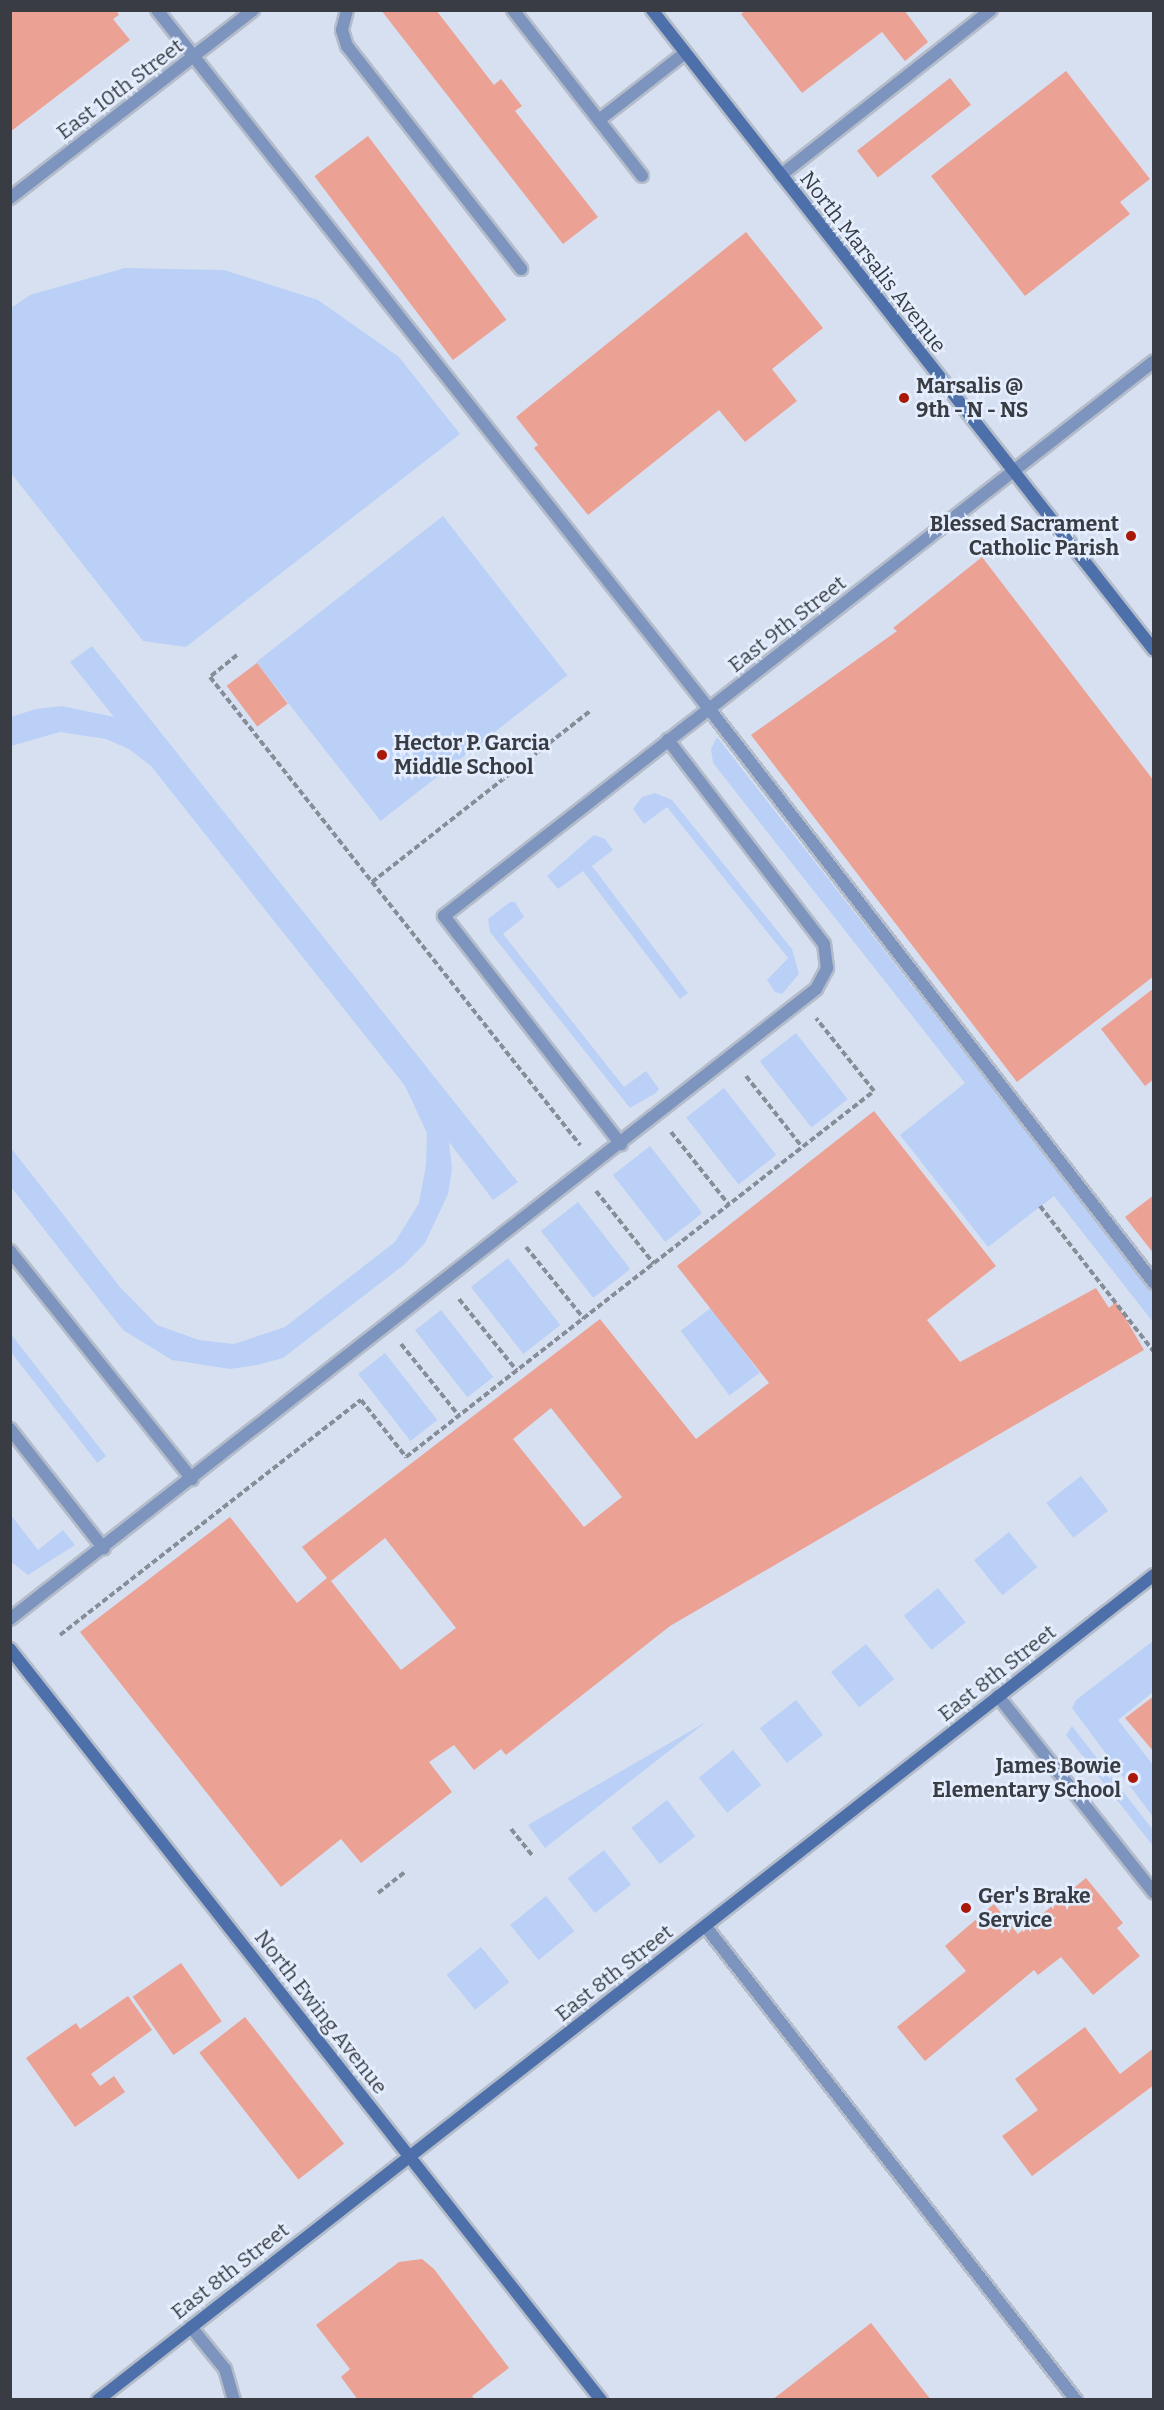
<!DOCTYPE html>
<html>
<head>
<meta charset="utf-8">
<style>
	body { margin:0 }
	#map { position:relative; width:1164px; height:2410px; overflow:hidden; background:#d7e0f0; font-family:Bitter,serif }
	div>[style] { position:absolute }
	.green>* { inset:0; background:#bad0f6; transform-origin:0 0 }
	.building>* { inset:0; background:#eba194; transform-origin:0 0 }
	.path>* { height:4px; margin-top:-2px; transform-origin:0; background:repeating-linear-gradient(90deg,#878d98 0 6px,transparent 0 9px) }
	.roads { filter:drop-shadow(2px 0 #b4bcca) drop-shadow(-2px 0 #b4bcca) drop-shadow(0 2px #b4bcca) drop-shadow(0 -2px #b4bcca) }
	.lane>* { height:12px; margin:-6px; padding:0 6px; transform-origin:6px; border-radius:6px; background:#7d95be }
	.street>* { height:12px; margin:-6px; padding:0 6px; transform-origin:6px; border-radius:6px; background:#7d95be }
	.secondary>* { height:12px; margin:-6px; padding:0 6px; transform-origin:6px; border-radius:6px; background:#4d70ab }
	.dots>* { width:16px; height:16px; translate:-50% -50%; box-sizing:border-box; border:3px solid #e4eefe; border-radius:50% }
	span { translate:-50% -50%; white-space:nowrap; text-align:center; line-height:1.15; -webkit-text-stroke:5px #e4eefe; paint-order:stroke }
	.street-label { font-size:21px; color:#393d43 }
	.poi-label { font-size:21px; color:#393d43; font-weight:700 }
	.left { translate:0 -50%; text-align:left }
	.right { translate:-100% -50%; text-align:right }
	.frame { position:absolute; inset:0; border:12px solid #393d43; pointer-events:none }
</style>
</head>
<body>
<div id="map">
	<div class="green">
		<div style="clip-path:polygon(125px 268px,224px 270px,318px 300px,399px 357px,460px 434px,186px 647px,143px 641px,11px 473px,11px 308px,30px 295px)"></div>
		<div style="left:443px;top:516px;width:202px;height:237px;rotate:52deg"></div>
		<div style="clip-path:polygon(92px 646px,518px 1182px,493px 1200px,449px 1142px,452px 1169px,448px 1194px,425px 1243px,405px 1264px,283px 1358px,257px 1365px,230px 1369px,172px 1360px,123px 1330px,11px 1187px,11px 1148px,120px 1287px,157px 1325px,199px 1340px,234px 1344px,285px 1327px,395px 1242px,419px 1203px,426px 1165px,427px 1133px,405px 1086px,151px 766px,129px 749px,106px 739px,60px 732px,11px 746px,11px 717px,36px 709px,62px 706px,114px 717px,70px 662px)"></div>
		<div style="clip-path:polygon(717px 737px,1153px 1293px,1153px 1322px,1054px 1196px,988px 1247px,900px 1135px,965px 1083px,713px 763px,711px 749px)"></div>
		<div style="clip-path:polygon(655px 793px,672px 800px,792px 949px,799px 974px,782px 994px,775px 992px,767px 980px,788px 958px,667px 807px,644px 824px,633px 809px,642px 797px)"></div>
		<div style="clip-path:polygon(594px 835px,605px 839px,613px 850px,592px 866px,688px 993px,680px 999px,583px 871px,558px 889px,547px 876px)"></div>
		<div style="clip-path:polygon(510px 902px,515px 902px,524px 917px,503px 934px,624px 1087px,646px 1071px,659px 1089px,656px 1093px,630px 1108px,490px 932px,488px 919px)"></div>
		<div style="left:796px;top:1033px;width:84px;height:46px;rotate:52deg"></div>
		<div style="left:724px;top:1088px;width:85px;height:48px;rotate:52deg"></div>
		<div style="left:650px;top:1146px;width:85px;height:47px;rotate:52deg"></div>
		<div style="left:578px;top:1202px;width:85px;height:47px;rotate:52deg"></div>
		<div style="left:508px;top:1258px;width:85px;height:47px;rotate:52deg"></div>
		<div style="left:711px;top:1308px;width:81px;height:38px;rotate:53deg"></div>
		<div style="left:441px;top:1310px;width:85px;height:33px;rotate:52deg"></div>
		<div style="left:10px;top:1333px;width:156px;height:11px;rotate:52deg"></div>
		<div style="left:385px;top:1353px;width:85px;height:34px;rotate:52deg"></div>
		<div style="left:1081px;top:1476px;width:44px;height:44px;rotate:52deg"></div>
		<div style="clip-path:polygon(11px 1515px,38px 1550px,63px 1530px,75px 1545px,28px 1575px,11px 1562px)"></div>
		<div style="left:1009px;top:1532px;width:45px;height:45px;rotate:51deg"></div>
		<div style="left:938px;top:1588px;width:44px;height:44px;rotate:51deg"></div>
		<div style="clip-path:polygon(1153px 1641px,1153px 1692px,1118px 1720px,1153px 1765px,1153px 1817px,1072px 1708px,1076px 1700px)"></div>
		<div style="left:866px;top:1644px;width:45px;height:45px;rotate:51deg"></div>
		<div style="left:796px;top:1700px;width:44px;height:46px;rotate:52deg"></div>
		<div style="clip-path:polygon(706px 1722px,545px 1848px,528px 1825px)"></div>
		<div style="clip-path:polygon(1072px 1726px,1153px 1830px,1153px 1846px,1066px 1735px)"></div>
		<div style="left:733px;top:1750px;width:45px;height:44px;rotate:51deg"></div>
		<div style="left:667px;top:1800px;width:46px;height:45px;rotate:52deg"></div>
		<div style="left:604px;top:1850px;width:44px;height:46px;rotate:52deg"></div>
		<div style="left:546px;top:1896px;width:45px;height:46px;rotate:51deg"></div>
		<div style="left:481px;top:1947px;width:45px;height:44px;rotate:51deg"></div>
	</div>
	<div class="building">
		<div style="clip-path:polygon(10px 10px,116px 10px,119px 15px,113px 19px,130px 40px,10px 132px)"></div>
		<div style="clip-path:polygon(381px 10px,436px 10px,494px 85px,501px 79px,522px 106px,515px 111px,598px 217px,563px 244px)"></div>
		<div style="clip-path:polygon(746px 10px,904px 10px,928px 42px,905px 61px,882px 32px,802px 93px,741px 14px)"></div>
		<div style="clip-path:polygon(1066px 71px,1150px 179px,1120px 202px,1130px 214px,1025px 296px,931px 176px)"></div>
		<div style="left:950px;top:78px;width:34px;height:118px;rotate:52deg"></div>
		<div style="left:368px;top:136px;width:230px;height:67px;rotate:53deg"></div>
		<div style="clip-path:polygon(746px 232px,823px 328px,772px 369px,797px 401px,745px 442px,719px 410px,588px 515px,534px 448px,538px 445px,516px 417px)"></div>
		<div style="clip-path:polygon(982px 557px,1154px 781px,1154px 976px,1017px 1082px,751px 735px,897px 631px,893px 628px)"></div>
		<div style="left:257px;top:663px;width:51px;height:38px;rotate:53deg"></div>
		<div style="clip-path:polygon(1154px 988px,1154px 1079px,1145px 1086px,1101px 1029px)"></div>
		<div style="clip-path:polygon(evenodd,874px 1111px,996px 1266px,927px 1320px,960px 1362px,1096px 1288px,1109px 1308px,1116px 1302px,1144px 1350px,670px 1626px,506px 1755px,501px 1749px,474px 1770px,454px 1745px,429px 1762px,452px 1792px,361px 1863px,341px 1839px,281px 1887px,80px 1632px,230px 1517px,297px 1603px,327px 1578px,302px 1547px,600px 1319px,696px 1439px,769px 1383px,677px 1266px,874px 1111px,551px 1408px,622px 1497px,584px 1527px,513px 1439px,551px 1408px,874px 1111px,385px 1538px,456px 1628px,401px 1670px,331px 1581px,385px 1538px)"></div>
		<div style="clip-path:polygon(1154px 1195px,1154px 1254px,1125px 1217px)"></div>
		<div style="clip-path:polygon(1154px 1696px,1154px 1752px,1125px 1718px)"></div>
		<div style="clip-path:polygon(1086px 1878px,1123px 1923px,1117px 1928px,1140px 1956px,1093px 1995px,1061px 1957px,1038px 1975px,1034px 1970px,925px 2061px,897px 2027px,966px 1971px,945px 1946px,994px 1904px,1018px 1934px)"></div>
		<div style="left:181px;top:1963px;width:71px;height:59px;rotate:55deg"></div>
		<div style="clip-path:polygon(128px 1996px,152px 2030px,91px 2074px,100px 2086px,114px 2076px,125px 2092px,75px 2127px,26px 2058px,76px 2023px,80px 2029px)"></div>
		<div style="left:245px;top:2017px;width:161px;height:58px;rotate:52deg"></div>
		<div style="clip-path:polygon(1085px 2027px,1120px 2074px,1154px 2048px,1154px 2085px,1032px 2176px,1002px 2136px,1038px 2110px,1015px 2079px)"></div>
		<div style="clip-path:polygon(422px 2259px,434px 2269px,509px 2368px,472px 2396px,475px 2400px,358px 2400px,341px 2377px,350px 2369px,316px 2325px,399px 2262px)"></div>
		<div style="clip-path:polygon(871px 2323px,931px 2400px,772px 2400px)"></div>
	</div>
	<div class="path">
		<div style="left:237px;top:655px;width:35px;rotate:141deg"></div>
		<div style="left:210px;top:677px;width:597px;rotate:51.67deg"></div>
		<div style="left:372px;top:882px;width:277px;rotate:-38.1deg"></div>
		<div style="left:746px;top:1076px;width:90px;rotate:51.7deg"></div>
		<div style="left:671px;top:1132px;width:93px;rotate:51.5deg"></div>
		<div style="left:596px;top:1191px;width:93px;rotate:51.5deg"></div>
		<div style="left:1040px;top:1206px;width:185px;rotate:52deg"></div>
		<div style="left:526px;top:1247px;width:92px;rotate:51.1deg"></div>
		<div style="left:459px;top:1299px;width:92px;rotate:51.1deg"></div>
		<div style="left:401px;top:1344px;width:92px;rotate:51.1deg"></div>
		<div style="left:60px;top:1635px;width:382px;rotate:-38deg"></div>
		<div style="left:361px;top:1400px;width:73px;rotate:51.7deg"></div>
		<div style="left:406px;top:1457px;width:594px;rotate:-38.03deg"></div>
		<div style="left:874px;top:1091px;width:93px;rotate:-128.5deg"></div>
		<div style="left:511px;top:1829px;width:35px;rotate:51deg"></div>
		<div style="left:378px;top:1893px;width:34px;rotate:-38deg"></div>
	</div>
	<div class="roads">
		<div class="lane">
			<div style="left:157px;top:10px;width:892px;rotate:51.69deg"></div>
			<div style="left:710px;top:710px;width:725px;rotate:52.23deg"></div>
			<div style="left:347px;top:10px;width:21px;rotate:104deg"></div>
			<div style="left:342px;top:30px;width:17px;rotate:73deg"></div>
			<div style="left:347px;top:46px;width:283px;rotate:52deg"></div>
			<div style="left:513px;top:10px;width:210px;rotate:52.1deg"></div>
			<div style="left:599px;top:120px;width:109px;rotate:-37.9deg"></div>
			<div style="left:781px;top:175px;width:267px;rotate:-38.2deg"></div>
			<div style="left:444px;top:916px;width:289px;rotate:52.2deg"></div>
			<div style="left:10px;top:1251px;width:292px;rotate:51.4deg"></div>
			<div style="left:10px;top:1429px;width:152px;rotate:51.9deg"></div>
			<div style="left:10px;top:1619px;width:1023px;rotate:-38.01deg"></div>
			<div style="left:816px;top:989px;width:24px;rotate:-62deg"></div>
			<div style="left:827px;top:968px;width:24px;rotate:-97deg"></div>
			<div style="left:824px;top:944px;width:257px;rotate:-127.4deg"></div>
			<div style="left:706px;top:1927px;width:601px;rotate:51.97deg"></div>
			<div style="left:191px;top:2327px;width:54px;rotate:51deg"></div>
			<div style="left:225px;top:2369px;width:32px;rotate:74deg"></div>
		</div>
		<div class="street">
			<div style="left:10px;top:198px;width:307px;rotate:-37.7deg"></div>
			<div style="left:444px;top:916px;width:901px;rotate:-38.01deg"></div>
			<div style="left:998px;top:1696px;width:251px;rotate:51.6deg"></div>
		</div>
		<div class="secondary">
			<div style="left:652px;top:10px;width:813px;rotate:51.89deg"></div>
			<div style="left:10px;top:1649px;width:956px;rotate:51.8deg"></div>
			<div style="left:98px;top:2400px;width:1340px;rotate:-38deg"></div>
		</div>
	</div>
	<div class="dots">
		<div style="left:904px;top:398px;background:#a91809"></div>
		<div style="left:1131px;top:536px;background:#a91809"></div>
		<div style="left:382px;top:755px;background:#a91809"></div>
		<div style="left:1133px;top:1778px;background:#a91809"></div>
		<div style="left:966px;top:1908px;background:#a91809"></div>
	</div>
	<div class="street-label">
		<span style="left:120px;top:89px;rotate:-37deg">East 10th Street</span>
		<span style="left:873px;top:262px;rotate:52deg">North Marsalis Avenue</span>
		<span style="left:787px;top:624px;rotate:-38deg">East 9th Street</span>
		<span style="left:997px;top:1673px;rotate:-38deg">East 8th Street</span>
		<span style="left:614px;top:1973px;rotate:-38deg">East 8th Street</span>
		<span style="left:321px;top:2012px;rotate:52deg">North Ewing Avenue</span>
		<span style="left:230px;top:2271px;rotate:-38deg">East 8th Street</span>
	</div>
	<div class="poi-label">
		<span class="left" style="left:916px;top:398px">Marsalis @<br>9th - N - NS</span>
		<span class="right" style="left:1119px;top:536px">Blessed Sacrament<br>Catholic Parish</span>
		<span class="left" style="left:394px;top:755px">Hector P. Garcia<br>Middle School</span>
		<span class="right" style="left:1121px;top:1778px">James Bowie<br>Elementary School</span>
		<span class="left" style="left:978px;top:1908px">Ger's Brake<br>Service</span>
	</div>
	<div class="frame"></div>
</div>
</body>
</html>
